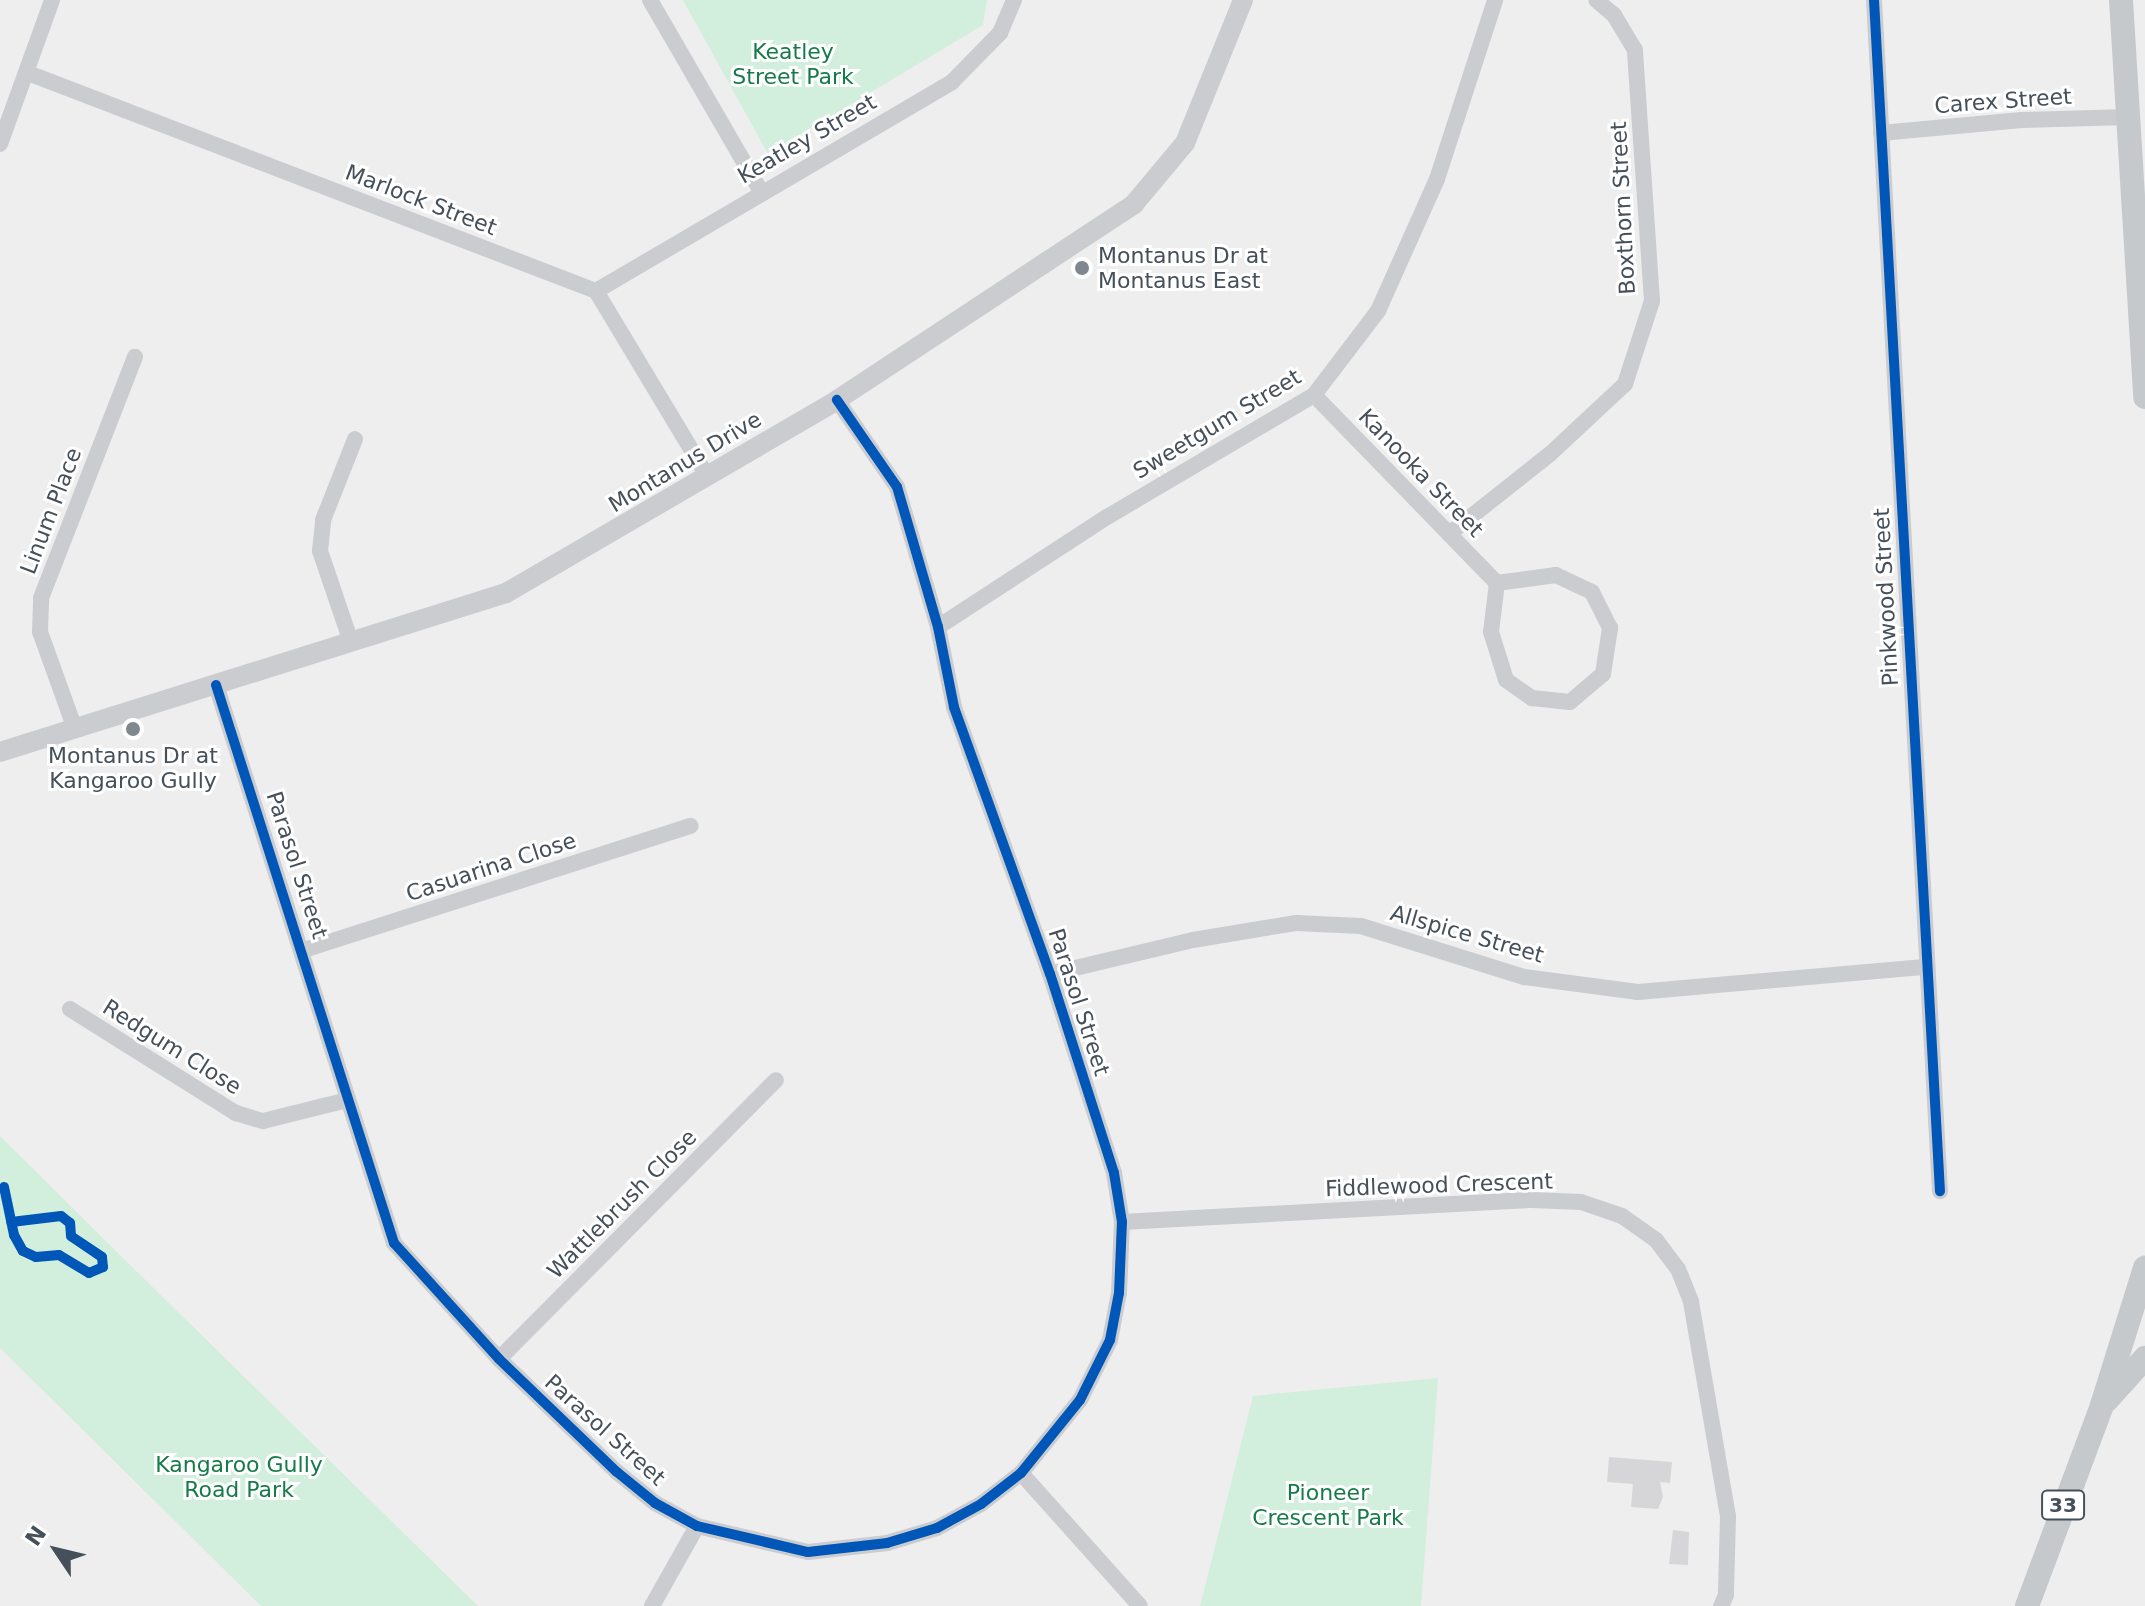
<!DOCTYPE html>
<html>
<head>
<meta charset="utf-8">
<style>
	body { margin:0 }
	#map { position:relative; width:2145px; height:1606px; overflow:hidden; background:#efeeee; font-family:"DejaVu Sans",sans-serif }
	div>[style] { position:absolute }
	.green>* { inset:0; background:#d2eedc }
	.building>* { inset:0; background:#d6d6d8 }
	.minor>* { height:16px; margin:-8px; padding:0 8px; transform-origin:8px; border-radius:8px; background:#cacccf }
	.tertiary>* { height:20px; margin:-10px; padding:0 10px; transform-origin:10px; border-radius:10px; background:#cacccf }
	.primary>* { height:24px; margin:-12px; padding:0 12px; transform-origin:12px; border-radius:12px; background:#c5c9cc }
	.cycleway>* { height:10px; margin:-5px; padding:0 5px; transform-origin:5px; border-radius:5px; background:#0057b8 }
	.dots>* { width:22px; height:22px; translate:-50% -50%; box-sizing:border-box; border:4px solid #fff; border-radius:50% }
	span { translate:-50% -50%; white-space:nowrap; text-align:center; line-height:1.15; -webkit-text-stroke:6px #fff; paint-order:stroke }
	.shield-label span { padding:2px 6px; background:#fff; border:2px solid; border-radius:6px; -webkit-text-stroke-width:0 }
	.shield-label { font-size:20px; color:#45505a; font-weight:700 }
	.park-label { font-size:22px; color:#167b49 }
	.street-label { font-size:22px; color:#45505a }
	.poi-label { font-size:22px; color:#45505a }
	.left { translate:0 -50%; text-align:left }
	.north { position:absolute; left:16px; top:1510px; width:80px; height:80px; -webkit-text-stroke:6px #fff; paint-order:stroke; rotate:305deg; font-size:22px; font-weight:700; line-height:32px; text-align:center; color:#45505a }
	.north::after { content:''; display:block; margin:auto; width:28px; height:36px; background:#45505a; clip-path:polygon(50% 0,100% 100%,50% 72%,0 100%) }
</style>
</head>
<body>
<div id="map">
	<div class="green">
		<div style="clip-path:polygon(683px 0,987px 0,983px 25px,768px 154px)"></div>
		<div style="clip-path:polygon(0 1136px,124px 1259px,478px 1606px,261px 1606px,0 1348px)"></div>
		<div style="clip-path:polygon(1438px 1378px,1421px 1606px,1200px 1606px,1253px 1396px)"></div>
	</div>
	<div class="building">
		<div style="clip-path:polygon(1609px 1457px,1672px 1462px,1670px 1483px,1660px 1482px,1663px 1497px,1658px 1509px,1631px 1507px,1633px 1484px,1607px 1482px)"></div>
		<div style="clip-path:polygon(1673px 1530px,1689px 1532px,1688px 1565px,1669px 1564px)"></div>
	</div>
	<div class="minor">
		<div style="left:650px;top:0;width:220px;rotate:59.9deg"></div>
		<div style="left:1874px;top:0;width:1193px;rotate:86.83deg"></div>
		<div style="left:28px;top:73px;width:608px;rotate:21deg"></div>
		<div style="left:596px;top:291px;width:216px;rotate:59deg"></div>
		<div style="left:1881px;top:133px;width:141px;rotate:-5.3deg"></div>
		<div style="left:2021px;top:120px;width:108px;rotate:-1.6deg"></div>
		<div style="left:0;top:144px;width:153px;rotate:-70.1deg"></div>
		<div style="left:596px;top:291px;width:413px;rotate:-30.4deg"></div>
		<div style="left:952px;top:82px;width:69px;rotate:-45.6deg"></div>
		<div style="left:1000px;top:33px;width:36px;rotate:-67deg"></div>
		<div style="left:1314px;top:395px;width:262px;rotate:45.8deg"></div>
		<div style="left:1497px;top:583px;width:49px;rotate:97deg"></div>
		<div style="left:1491px;top:632px;width:50px;rotate:72.6deg"></div>
		<div style="left:1506px;top:680px;width:32px;rotate:35deg"></div>
		<div style="left:1532px;top:698px;width:38px;rotate:6deg"></div>
		<div style="left:1570px;top:702px;width:43px;rotate:-40.3deg"></div>
		<div style="left:1603px;top:674px;width:47px;rotate:-81.3deg"></div>
		<div style="left:1610px;top:628px;width:40px;rotate:-116.6deg"></div>
		<div style="left:1592px;top:592px;width:40px;rotate:-155deg"></div>
		<div style="left:1556px;top:575px;width:60px;rotate:172.3deg"></div>
		<div style="left:1449px;top:534px;width:129px;rotate:-38.4deg"></div>
		<div style="left:1550px;top:454px;width:103px;rotate:-43deg"></div>
		<div style="left:1625px;top:384px;width:87px;rotate:-72deg"></div>
		<div style="left:1652px;top:301px;width:252px;rotate:-93.9deg"></div>
		<div style="left:1635px;top:50px;width:41px;rotate:-121deg"></div>
		<div style="left:1614px;top:15px;width:23px;rotate:-140deg"></div>
		<div style="left:938px;top:627px;width:202px;rotate:-33.1deg"></div>
		<div style="left:1107px;top:517px;width:240px;rotate:-30.5deg"></div>
		<div style="left:1314px;top:395px;width:106px;rotate:-52.7deg"></div>
		<div style="left:1378px;top:311px;width:145px;rotate:-65.9deg"></div>
		<div style="left:1437px;top:179px;width:188px;rotate:-72deg"></div>
		<div style="left:351px;top:642px;width:96px;rotate:-108.8deg"></div>
		<div style="left:320px;top:551px;width:31px;rotate:-84deg"></div>
		<div style="left:323px;top:520px;width:87px;rotate:-68.4deg"></div>
		<div style="left:216px;top:685px;width:586px;rotate:72.31deg"></div>
		<div style="left:394px;top:1243px;width:156px;rotate:47.8deg"></div>
		<div style="left:499px;top:1359px;width:163px;rotate:43.8deg"></div>
		<div style="left:617px;top:1472px;width:49px;rotate:39.2deg"></div>
		<div style="left:655px;top:1503px;width:48px;rotate:28.7deg"></div>
		<div style="left:697px;top:1526px;width:114px;rotate:13.2deg"></div>
		<div style="left:808px;top:1552px;width:80px;rotate:-6.5deg"></div>
		<div style="left:887px;top:1543px;width:52px;rotate:-16.7deg"></div>
		<div style="left:937px;top:1528px;width:50px;rotate:-28.6deg"></div>
		<div style="left:981px;top:1504px;width:51px;rotate:-37.8deg"></div>
		<div style="left:1021px;top:1473px;width:94px;rotate:-51.1deg"></div>
		<div style="left:1080px;top:1400px;width:67px;rotate:-63.4deg"></div>
		<div style="left:1110px;top:1340px;width:48px;rotate:-79.2deg"></div>
		<div style="left:1119px;top:1293px;width:71px;rotate:-87.6deg"></div>
		<div style="left:1122px;top:1222px;width:50px;rotate:-99.3deg"></div>
		<div style="left:1114px;top:1173px;width:209px;rotate:-107.8deg"></div>
		<div style="left:1050px;top:974px;width:284px;rotate:-109.8deg"></div>
		<div style="left:954px;top:707px;width:82px;rotate:-101.3deg"></div>
		<div style="left:938px;top:627px;width:146px;rotate:-106.3deg"></div>
		<div style="left:897px;top:487px;width:106px;rotate:-124.6deg"></div>
		<div style="left:75px;top:729px;width:103px;rotate:-109.8deg"></div>
		<div style="left:40px;top:632px;width:34px;rotate:-88deg"></div>
		<div style="left:41px;top:598px;width:259px;rotate:-68.7deg"></div>
		<div style="left:304px;top:950px;width:406px;rotate:-17.8deg"></div>
		<div style="left:1050px;top:974px;width:147px;rotate:-13.4deg"></div>
		<div style="left:1193px;top:940px;width:104px;rotate:-9.4deg"></div>
		<div style="left:1296px;top:923px;width:65px;rotate:2.6deg"></div>
		<div style="left:1361px;top:926px;width:171px;rotate:17.4deg"></div>
		<div style="left:1524px;top:977px;width:115px;rotate:7.5deg"></div>
		<div style="left:1638px;top:992px;width:288px;rotate:-5deg"></div>
		<div style="left:70px;top:1009px;width:196px;rotate:32.1deg"></div>
		<div style="left:236px;top:1113px;width:28px;rotate:17deg"></div>
		<div style="left:263px;top:1121px;width:87px;rotate:-14deg"></div>
		<div style="left:1122px;top:1222px;width:411px;rotate:-3.1deg"></div>
		<div style="left:1532px;top:1200px;width:49px;rotate:2.3deg"></div>
		<div style="left:1581px;top:1202px;width:43px;rotate:18.9deg"></div>
		<div style="left:1622px;top:1216px;width:42px;rotate:35.2deg"></div>
		<div style="left:1656px;top:1240px;width:36px;rotate:53deg"></div>
		<div style="left:1678px;top:1269px;width:35px;rotate:68deg"></div>
		<div style="left:1691px;top:1302px;width:217px;rotate:80.2deg"></div>
		<div style="left:1728px;top:1516px;width:79px;rotate:91.5deg"></div>
		<div style="left:1726px;top:1595px;width:12px;rotate:114deg"></div>
		<div style="left:499px;top:1359px;width:393px;rotate:-45.2deg"></div>
		<div style="left:1021px;top:1473px;width:178px;rotate:48.2deg"></div>
		<div style="left:652px;top:1606px;width:92px;rotate:-60.6deg"></div>
	</div>
	<div class="tertiary">
		<div style="left:0;top:752px;width:530px;rotate:-17.44deg"></div>
		<div style="left:506px;top:593px;width:383px;rotate:-30.2deg"></div>
		<div style="left:837px;top:400px;width:356px;rotate:-33.4deg"></div>
		<div style="left:1134px;top:204px;width:80px;rotate:-50.1deg"></div>
		<div style="left:1185px;top:143px;width:154px;rotate:-67.9deg"></div>
	</div>
	<div class="primary">
		<div style="left:2121px;top:0;width:398px;rotate:86.5deg"></div>
		<div style="left:2107px;top:1400px;width:57px;rotate:-47.9deg"></div>
		<div style="left:2027px;top:1606px;width:215px;rotate:-69.5deg"></div>
		<div style="left:2102px;top:1405px;width:144px;rotate:-72.6deg"></div>
	</div>
	<div class="cycleway">
		<div style="left:1874px;top:0;width:1193px;rotate:86.83deg"></div>
		<div style="left:216px;top:685px;width:586px;rotate:72.31deg"></div>
		<div style="left:394px;top:1243px;width:156px;rotate:47.8deg"></div>
		<div style="left:499px;top:1359px;width:163px;rotate:43.8deg"></div>
		<div style="left:617px;top:1472px;width:49px;rotate:39.2deg"></div>
		<div style="left:655px;top:1503px;width:48px;rotate:28.7deg"></div>
		<div style="left:697px;top:1526px;width:114px;rotate:13.2deg"></div>
		<div style="left:808px;top:1552px;width:80px;rotate:-6.5deg"></div>
		<div style="left:887px;top:1543px;width:52px;rotate:-16.7deg"></div>
		<div style="left:937px;top:1528px;width:50px;rotate:-28.6deg"></div>
		<div style="left:981px;top:1504px;width:51px;rotate:-37.8deg"></div>
		<div style="left:1021px;top:1473px;width:94px;rotate:-51.1deg"></div>
		<div style="left:1080px;top:1400px;width:67px;rotate:-63.4deg"></div>
		<div style="left:1110px;top:1340px;width:48px;rotate:-79.2deg"></div>
		<div style="left:1119px;top:1293px;width:71px;rotate:-87.6deg"></div>
		<div style="left:1122px;top:1222px;width:50px;rotate:-99.3deg"></div>
		<div style="left:1114px;top:1173px;width:209px;rotate:-107.8deg"></div>
		<div style="left:1050px;top:974px;width:284px;rotate:-109.8deg"></div>
		<div style="left:954px;top:707px;width:82px;rotate:-101.3deg"></div>
		<div style="left:938px;top:627px;width:146px;rotate:-106.3deg"></div>
		<div style="left:897px;top:487px;width:106px;rotate:-124.6deg"></div>
		<div style="left:4px;top:1187px;width:49px;rotate:78.2deg"></div>
		<div style="left:14px;top:1235px;width:18px;rotate:61deg"></div>
		<div style="left:23px;top:1251px;width:14px;rotate:25deg"></div>
		<div style="left:36px;top:1257px;width:23px;rotate:-5deg"></div>
		<div style="left:59px;top:1255px;width:35px;rotate:31deg"></div>
		<div style="left:89px;top:1273px;width:15px;rotate:-23deg"></div>
		<div style="left:103px;top:1267px;width:10px;rotate:-96deg"></div>
		<div style="left:102px;top:1257px;width:37px;rotate:-146deg"></div>
		<div style="left:71px;top:1236px;width:13px;rotate:-94deg"></div>
		<div style="left:70px;top:1223px;width:11px;rotate:-142deg"></div>
		<div style="left:61px;top:1216px;width:50px;rotate:173.2deg"></div>
	</div>
	<div class="dots">
		<div style="left:1082px;top:268px;background:#80878e"></div>
		<div style="left:133px;top:729px;background:#80878e"></div>
	</div>
	<div class="shield-label">
		<span style="left:2063px;top:1505px">33</span>
	</div>
	<div class="park-label">
		<span style="left:793px;top:64px">Keatley<br>Street Park</span>
		<span style="left:239px;top:1477px">Kangaroo Gully<br>Road Park</span>
		<span style="left:1328px;top:1505px">Pioneer<br>Crescent Park</span>
	</div>
	<div class="street-label">
		<span style="left:2003px;top:101px;rotate:-4deg">Carex Street</span>
		<span style="left:807px;top:139px;rotate:-30deg">Keatley Street</span>
		<span style="left:421px;top:200px;rotate:21deg">Marlock Street</span>
		<span style="left:1623px;top:208px;rotate:-93deg">Boxthorn Street</span>
		<span style="left:1217px;top:424px;rotate:-31deg">Sweetgum Street</span>
		<span style="left:685px;top:462px;rotate:-31deg">Montanus Drive</span>
		<span style="left:1421px;top:473px;rotate:46deg">Kanooka Street</span>
		<span style="left:51px;top:511px;rotate:-69deg">Linum Place</span>
		<span style="left:1886px;top:597px;rotate:-93deg">Pinkwood Street</span>
		<span style="left:297px;top:865px;rotate:72deg">Parasol Street</span>
		<span style="left:491px;top:867px;rotate:-18deg">Casuarina Close</span>
		<span style="left:1467px;top:934px;rotate:16deg">Allspice Street</span>
		<span style="left:1079px;top:1002px;rotate:72deg">Parasol Street</span>
		<span style="left:172px;top:1047px;rotate:32deg">Redgum Close</span>
		<span style="left:1439px;top:1185px;rotate:-2deg">Fiddlewood Crescent</span>
		<span style="left:622px;top:1204px;rotate:-45deg">Wattlebrush Close</span>
		<span style="left:605px;top:1430px;rotate:42deg">Parasol Street</span>
	</div>
	<div class="poi-label">
		<span class="left" style="left:1098px;top:268px">Montanus Dr at<br>Montanus East</span>
		<span style="left:133px;top:768px">Montanus Dr at<br>Kangaroo Gully</span>
	</div>
	<div class="north">N</div>
</div>
</body>
</html>
